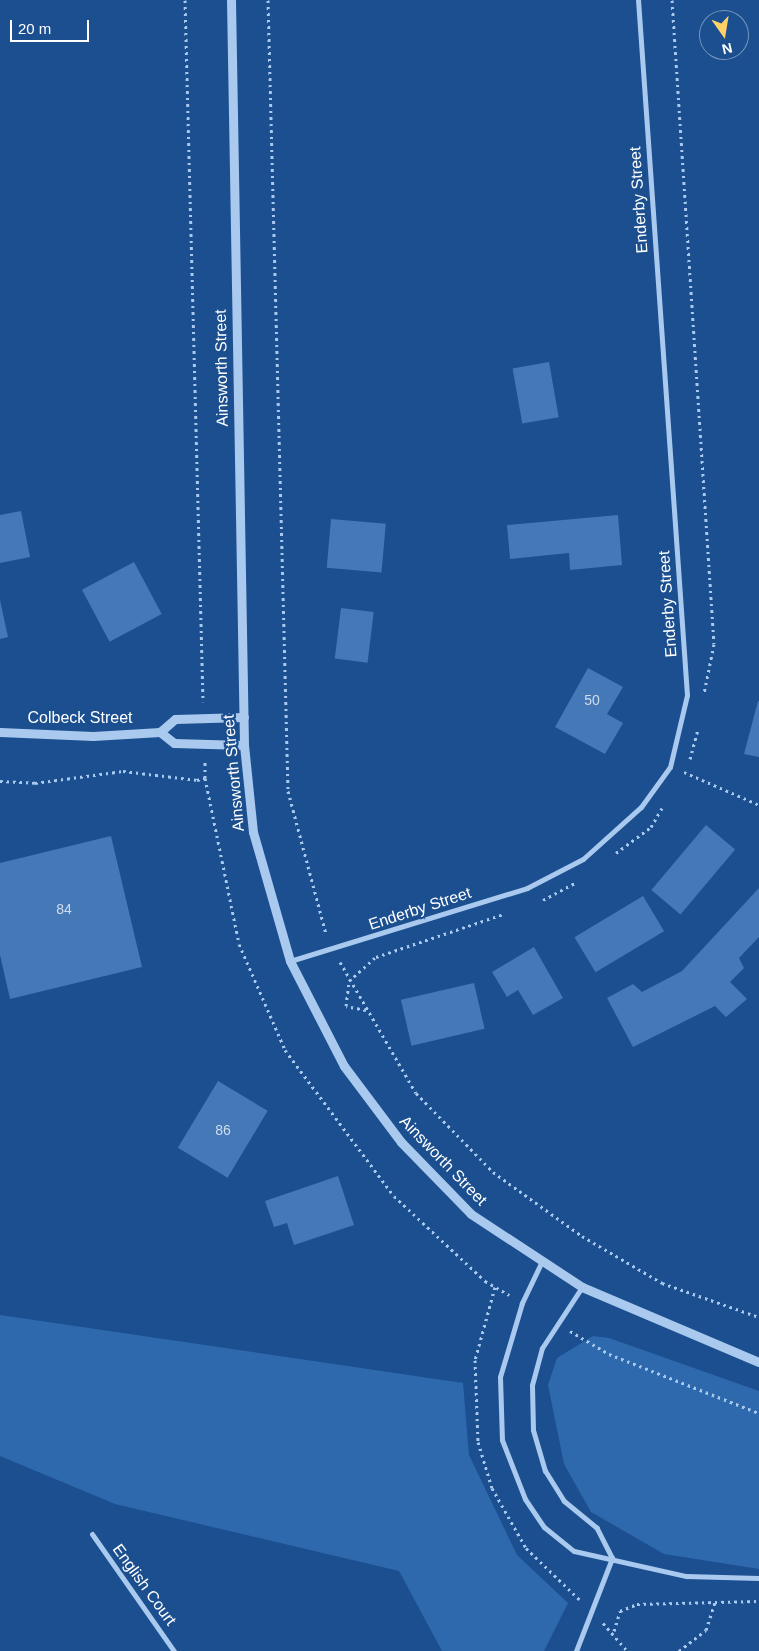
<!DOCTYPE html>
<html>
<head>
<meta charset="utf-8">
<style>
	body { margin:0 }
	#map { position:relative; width:759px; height:1651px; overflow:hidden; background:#1b4f8f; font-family:Helvetica,sans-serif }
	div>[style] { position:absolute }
	.green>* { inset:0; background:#2e69ad }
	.building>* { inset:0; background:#4478b7; transform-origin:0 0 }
	.path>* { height:3px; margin-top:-1.5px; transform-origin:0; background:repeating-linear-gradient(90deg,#a9c9ee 0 2.5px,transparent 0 6.5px) }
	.minor>* { height:5px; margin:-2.5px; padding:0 2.5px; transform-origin:2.5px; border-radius:2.5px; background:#a9c9ee }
	.tertiary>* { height:9px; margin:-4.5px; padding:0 4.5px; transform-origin:4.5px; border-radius:4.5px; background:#a9c9ee }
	span { translate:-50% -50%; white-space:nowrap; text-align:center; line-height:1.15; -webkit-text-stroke:4.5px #1b4f8f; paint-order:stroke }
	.number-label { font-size:14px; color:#d0dded }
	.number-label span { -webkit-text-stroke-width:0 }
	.street-label { font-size:16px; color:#fff }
	.north { position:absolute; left:699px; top:10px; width:50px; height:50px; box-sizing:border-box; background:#1b4f8f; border:1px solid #7695bc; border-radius:50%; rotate:167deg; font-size:14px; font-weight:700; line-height:20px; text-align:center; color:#fff }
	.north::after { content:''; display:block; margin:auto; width:18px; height:22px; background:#ffd166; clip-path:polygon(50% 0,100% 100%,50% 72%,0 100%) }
	.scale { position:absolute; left:10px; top:20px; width:79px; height:22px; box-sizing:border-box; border:2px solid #fff; border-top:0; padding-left:6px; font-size:15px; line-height:18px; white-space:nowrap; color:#fff; -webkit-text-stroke:4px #1b4f8f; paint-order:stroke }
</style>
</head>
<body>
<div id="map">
	<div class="green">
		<div style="clip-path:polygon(0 1315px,463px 1383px,469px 1455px,517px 1555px,568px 1603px,544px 1651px,442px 1651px,399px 1571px,115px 1504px,0 1456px)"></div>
		<div style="clip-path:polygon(593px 1336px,609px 1338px,759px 1391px,759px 1569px,664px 1554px,591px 1512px,564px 1464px,548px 1385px,557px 1358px)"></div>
	</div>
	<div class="building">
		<div style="left:549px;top:362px;width:56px;height:37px;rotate:80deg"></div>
		<div style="clip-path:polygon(21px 511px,30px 557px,0 563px,0 515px)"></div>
		<div style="clip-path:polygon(618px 515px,622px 565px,570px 570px,569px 553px,510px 559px,507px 525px)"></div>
		<div style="left:331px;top:519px;width:55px;height:49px;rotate:5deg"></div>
		<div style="left:134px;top:562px;width:59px;height:59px;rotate:62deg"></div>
		<div style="clip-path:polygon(0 600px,8px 637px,0 639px)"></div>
		<div style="left:341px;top:608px;width:33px;height:51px;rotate:7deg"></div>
		<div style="clip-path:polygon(588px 668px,623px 687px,607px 714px,623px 723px,605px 754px,555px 727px)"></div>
		<div style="clip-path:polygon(758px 701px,759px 701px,759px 757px,744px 754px)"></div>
		<div style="left:706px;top:825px;width:38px;height:85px;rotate:40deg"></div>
		<div style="clip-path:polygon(111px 836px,142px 967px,10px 999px,0 955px,0 863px)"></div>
		<div style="clip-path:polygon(759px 888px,759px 937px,739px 958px,744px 968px,730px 982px,747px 999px,726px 1017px,715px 1006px,633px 1047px,607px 998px,633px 984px,642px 992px,682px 971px)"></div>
		<div style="left:643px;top:896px;width:41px;height:80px;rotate:59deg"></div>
		<div style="clip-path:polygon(534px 947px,563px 998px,533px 1015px,518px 990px,507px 997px,492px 972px)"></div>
		<div style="left:474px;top:983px;width:47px;height:75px;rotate:77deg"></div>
		<div style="left:218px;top:1081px;width:58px;height:78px;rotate:31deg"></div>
		<div style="clip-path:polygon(338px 1176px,354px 1225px,294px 1245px,287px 1223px,274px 1227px,265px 1201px)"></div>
	</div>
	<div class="path">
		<div style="left:185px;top:0;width:702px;rotate:88.53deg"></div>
		<div style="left:268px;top:0;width:791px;rotate:88.55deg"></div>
		<div style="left:288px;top:791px;width:148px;rotate:75.1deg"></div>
		<div style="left:672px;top:0;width:645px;rotate:86.27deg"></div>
		<div style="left:714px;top:644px;width:50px;rotate:101.5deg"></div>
		<div style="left:690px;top:759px;width:31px;rotate:-75deg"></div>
		<div style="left:684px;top:772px;width:82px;rotate:23.7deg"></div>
		<div style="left:205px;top:778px;width:169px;rotate:78.4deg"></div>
		<div style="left:239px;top:944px;width:116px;rotate:66.5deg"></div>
		<div style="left:285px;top:1050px;width:182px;rotate:53.3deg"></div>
		<div style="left:394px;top:1196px;width:125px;rotate:43deg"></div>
		<div style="left:485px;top:1281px;width:28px;rotate:30deg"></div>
		<div style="left:0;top:781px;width:35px;rotate:3deg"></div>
		<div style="left:35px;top:783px;width:89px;rotate:-7.8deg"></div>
		<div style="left:123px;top:771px;width:75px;rotate:6.9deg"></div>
		<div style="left:197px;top:780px;width:8px;rotate:-14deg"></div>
		<div style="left:205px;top:778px;width:18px;rotate:-90deg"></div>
		<div style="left:616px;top:853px;width:44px;rotate:-36.6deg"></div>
		<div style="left:651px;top:827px;width:22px;rotate:-60deg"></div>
		<div style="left:543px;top:900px;width:38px;rotate:-28deg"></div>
		<div style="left:340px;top:962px;width:151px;rotate:59.9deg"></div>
		<div style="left:416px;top:1093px;width:110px;rotate:45.7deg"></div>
		<div style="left:493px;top:1172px;width:110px;rotate:35.7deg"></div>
		<div style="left:582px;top:1236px;width:93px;rotate:30.4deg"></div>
		<div style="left:662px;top:1283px;width:103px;rotate:19.3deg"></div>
		<div style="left:366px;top:1010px;width:20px;rotate:-169deg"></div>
		<div style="left:346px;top:1006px;width:25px;rotate:-83deg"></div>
		<div style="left:349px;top:981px;width:36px;rotate:-42deg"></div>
		<div style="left:376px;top:957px;width:135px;rotate:-18.6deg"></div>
		<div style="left:495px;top:1287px;width:76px;rotate:105.3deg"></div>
		<div style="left:475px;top:1360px;width:82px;rotate:87.9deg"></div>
		<div style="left:478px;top:1442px;width:48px;rotate:73.1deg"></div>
		<div style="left:492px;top:1488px;width:69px;rotate:60.5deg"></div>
		<div style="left:526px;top:1548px;width:74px;rotate:43.9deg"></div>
		<div style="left:570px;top:1331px;width:45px;rotate:30.5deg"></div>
		<div style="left:609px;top:1354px;width:161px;rotate:21.5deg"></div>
		<div style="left:603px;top:1623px;width:37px;rotate:49deg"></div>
		<div style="left:614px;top:1631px;width:21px;rotate:-73deg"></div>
		<div style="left:620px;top:1611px;width:18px;rotate:-22deg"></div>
		<div style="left:637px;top:1604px;width:122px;rotate:-1.4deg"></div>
		<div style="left:679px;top:1651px;width:34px;rotate:-38deg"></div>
		<div style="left:706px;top:1630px;width:32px;rotate:-72deg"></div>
	</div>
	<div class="minor">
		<div style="left:290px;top:961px;width:248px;rotate:-17.1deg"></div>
		<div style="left:527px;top:888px;width:63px;rotate:-27.4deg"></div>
		<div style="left:583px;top:859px;width:78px;rotate:-41.9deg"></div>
		<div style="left:641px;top:807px;width:49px;rotate:-54.1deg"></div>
		<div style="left:670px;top:767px;width:74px;rotate:-76.7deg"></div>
		<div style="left:687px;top:695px;width:697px;rotate:-94.03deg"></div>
		<div style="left:542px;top:1261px;width:47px;rotate:115.5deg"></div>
		<div style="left:522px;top:1303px;width:77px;rotate:106.6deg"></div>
		<div style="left:500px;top:1377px;width:63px;rotate:88.2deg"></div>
		<div style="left:502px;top:1440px;width:63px;rotate:68.7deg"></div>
		<div style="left:525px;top:1499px;width:34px;rotate:56deg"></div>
		<div style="left:544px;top:1527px;width:38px;rotate:39deg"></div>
		<div style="left:574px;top:1551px;width:115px;rotate:12.6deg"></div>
		<div style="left:686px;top:1576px;width:73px;rotate:1.6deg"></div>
		<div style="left:92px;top:1534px;width:143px;rotate:55deg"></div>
		<div style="left:576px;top:1651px;width:100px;rotate:-68.8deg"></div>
		<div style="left:612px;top:1558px;width:34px;rotate:-117deg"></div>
		<div style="left:597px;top:1528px;width:43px;rotate:-140.7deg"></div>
		<div style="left:564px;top:1501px;width:36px;rotate:-122deg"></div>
		<div style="left:545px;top:1471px;width:43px;rotate:-106.3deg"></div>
		<div style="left:533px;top:1430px;width:45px;rotate:-91.3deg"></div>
		<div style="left:532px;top:1385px;width:38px;rotate:-75deg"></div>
		<div style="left:542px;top:1348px;width:73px;rotate:-56.7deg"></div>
	</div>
	<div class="tertiary">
		<div style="left:231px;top:0;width:745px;rotate:89deg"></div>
		<div style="left:244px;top:745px;width:87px;rotate:84.1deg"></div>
		<div style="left:253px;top:832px;width:134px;rotate:74deg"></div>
		<div style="left:290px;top:961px;width:118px;rotate:62.8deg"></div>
		<div style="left:344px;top:1066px;width:95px;rotate:53.1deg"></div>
		<div style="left:401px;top:1142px;width:100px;rotate:45.8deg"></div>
		<div style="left:471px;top:1214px;width:133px;rotate:33.3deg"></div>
		<div style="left:582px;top:1287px;width:192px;rotate:23deg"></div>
		<div style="left:0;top:732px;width:93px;rotate:2.5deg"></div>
		<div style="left:93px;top:736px;width:67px;rotate:-3.4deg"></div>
		<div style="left:160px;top:732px;width:20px;rotate:-41deg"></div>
		<div style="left:175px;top:719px;width:69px;rotate:-1.7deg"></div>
		<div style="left:160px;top:732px;width:18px;rotate:38deg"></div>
		<div style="left:174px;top:743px;width:70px;rotate:1.6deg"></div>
	</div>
	<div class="number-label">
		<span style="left:592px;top:700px">50</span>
		<span style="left:64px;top:909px">84</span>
		<span style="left:223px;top:1130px">86</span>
	</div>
	<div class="street-label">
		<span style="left:639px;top:200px;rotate:-94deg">Enderby Street</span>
		<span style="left:222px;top:368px;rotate:-91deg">Ainsworth Street</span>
		<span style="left:668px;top:604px;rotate:-94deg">Enderby Street</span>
		<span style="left:80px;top:718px">Colbeck Street</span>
		<span style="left:234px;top:773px;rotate:-95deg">Ainsworth Street</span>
		<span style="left:420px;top:909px;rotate:-18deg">Enderby Street</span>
		<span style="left:443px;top:1161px;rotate:46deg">Ainsworth Street</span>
		<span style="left:144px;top:1585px;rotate:54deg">English Court</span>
	</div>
	<div class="north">N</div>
	<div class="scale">20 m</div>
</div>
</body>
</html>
